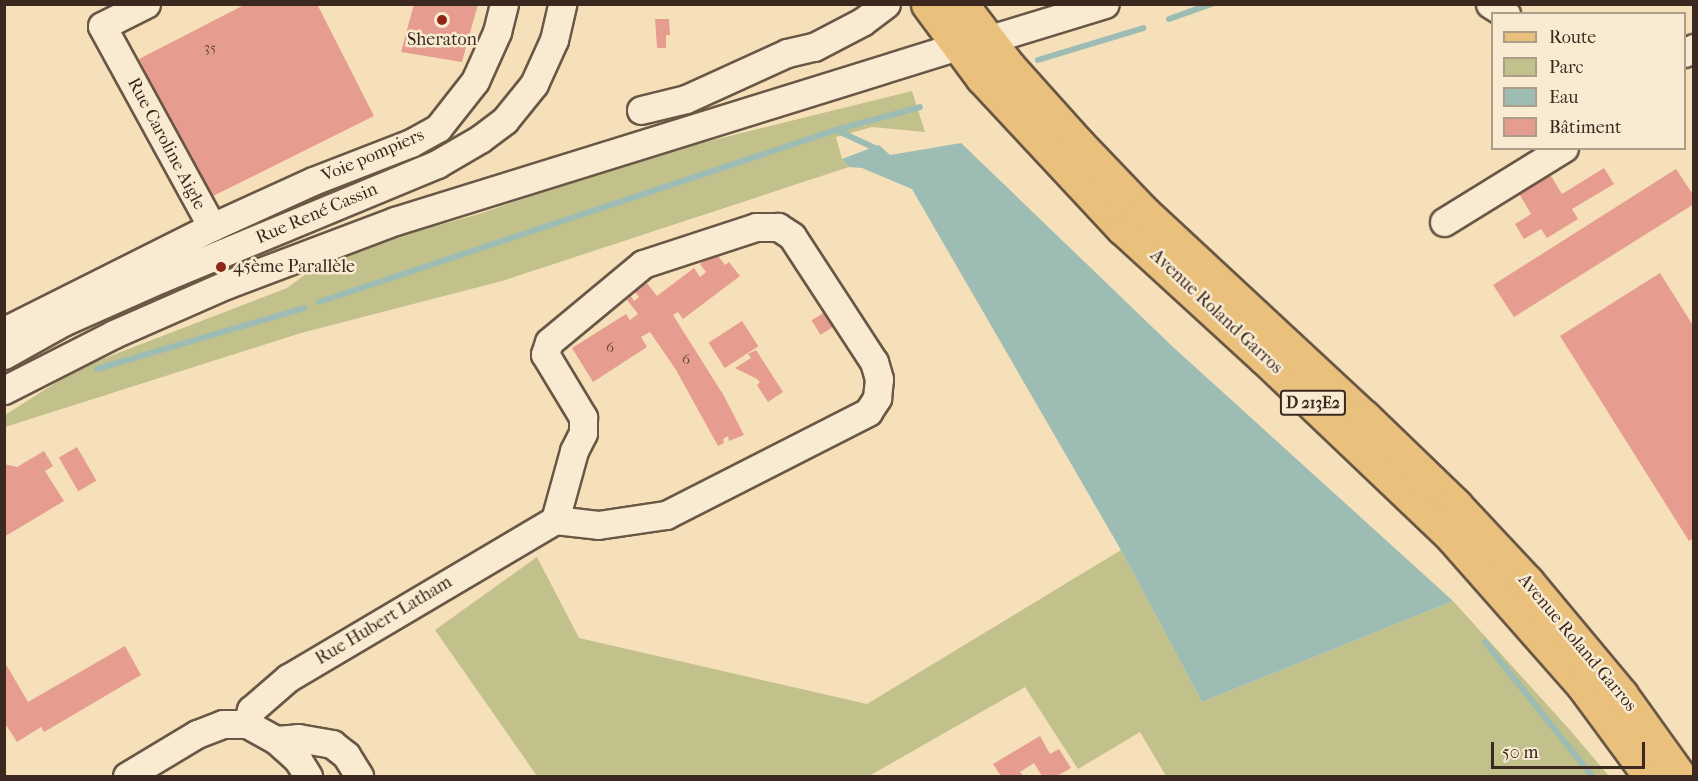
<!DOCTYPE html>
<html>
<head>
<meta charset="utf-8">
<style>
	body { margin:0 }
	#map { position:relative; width:1698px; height:781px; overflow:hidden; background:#f5e0ba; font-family:"IM FELL French Canon",serif }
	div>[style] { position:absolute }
	.green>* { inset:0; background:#c2c08b }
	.water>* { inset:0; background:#9dbcb4 }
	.stream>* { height:6px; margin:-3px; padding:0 3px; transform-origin:3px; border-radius:3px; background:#9dbcb4 }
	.building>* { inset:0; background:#e69d8f; transform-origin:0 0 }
	.roads { filter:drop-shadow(2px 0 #6a5746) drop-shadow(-2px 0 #6a5746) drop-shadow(0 2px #6a5746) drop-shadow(0 -2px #6a5746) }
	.minor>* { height:27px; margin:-13.5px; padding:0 13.5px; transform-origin:13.5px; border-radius:13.5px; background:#f8ebd2 }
	.major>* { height:33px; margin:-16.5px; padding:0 16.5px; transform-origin:16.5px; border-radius:16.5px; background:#eac07d }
	.dots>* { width:16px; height:16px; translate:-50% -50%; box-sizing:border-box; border:3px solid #f8ebd2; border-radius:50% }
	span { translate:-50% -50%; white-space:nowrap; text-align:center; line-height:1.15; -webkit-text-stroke:5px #f8ebd2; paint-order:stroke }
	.number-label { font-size:15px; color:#66463c }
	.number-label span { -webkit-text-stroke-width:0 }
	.shield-label span { padding:2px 4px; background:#f8ebd2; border:2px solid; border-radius:4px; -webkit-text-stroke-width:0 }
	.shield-label { font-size:16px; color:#3b2920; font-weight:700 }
	.poi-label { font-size:18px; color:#3b2920 }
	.left { translate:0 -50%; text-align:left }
	.street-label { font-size:18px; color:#3b2920 }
	.frame { position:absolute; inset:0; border:6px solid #3b2920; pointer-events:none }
	.legend { position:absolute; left:1491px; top:12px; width:195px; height:138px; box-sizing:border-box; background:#f8ebd2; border:2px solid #ac9d8b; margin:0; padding:8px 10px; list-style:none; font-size:18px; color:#3b2920 }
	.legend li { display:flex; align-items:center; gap:12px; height:30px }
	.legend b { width:30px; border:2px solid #ac9d8b }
	.scale { position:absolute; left:1491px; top:742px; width:154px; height:27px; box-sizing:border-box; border:3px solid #3b2920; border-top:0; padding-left:8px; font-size:18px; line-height:21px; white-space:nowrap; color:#3b2920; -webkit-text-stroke:4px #f8ebd2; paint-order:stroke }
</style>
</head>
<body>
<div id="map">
	<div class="green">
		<div style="clip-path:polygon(912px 91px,925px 132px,872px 127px,836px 137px,842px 159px,849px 167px,502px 281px,301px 333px,5px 427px,5px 415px,79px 368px,287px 288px,333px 254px,479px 214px,640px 158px)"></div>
		<div style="clip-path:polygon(1121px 550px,1202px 702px,1453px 601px,1569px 729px,1609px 776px,1166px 776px,1140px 732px,1078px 769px,1025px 687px,869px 776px,537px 776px,435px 630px,537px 557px,579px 638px,867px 704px)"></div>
	</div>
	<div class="water">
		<div style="clip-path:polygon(961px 143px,1173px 347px,1453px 601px,1202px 702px,1121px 550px,912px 189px,862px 168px,849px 167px,842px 159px,879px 145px,890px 155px)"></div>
	</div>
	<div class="stream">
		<div style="left:1169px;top:19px;width:45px;rotate:-19.7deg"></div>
		<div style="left:1038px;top:60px;width:110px;rotate:-16.9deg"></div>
		<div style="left:836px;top:130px;width:47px;rotate:24.9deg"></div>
		<div style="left:319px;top:302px;width:545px;rotate:-18.4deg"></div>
		<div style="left:836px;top:130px;width:87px;rotate:-15.3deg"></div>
		<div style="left:97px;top:369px;width:216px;rotate:-16.4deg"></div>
		<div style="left:1485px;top:642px;width:171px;rotate:51.4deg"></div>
	</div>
	<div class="building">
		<div style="clip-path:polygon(246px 4px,317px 4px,374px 116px,209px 198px,139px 59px)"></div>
		<div style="clip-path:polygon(414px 4px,478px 4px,462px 62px,401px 52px)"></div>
		<div style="clip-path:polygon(655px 19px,669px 19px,670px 35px,666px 35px,666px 48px,657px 48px)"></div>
		<div style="clip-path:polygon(1604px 168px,1614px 184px,1572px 209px,1578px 219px,1547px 238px,1541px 229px,1524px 239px,1515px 224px,1531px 214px,1517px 190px,1548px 171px,1562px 194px)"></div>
		<div style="clip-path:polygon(1676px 169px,1694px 196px,1694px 204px,1514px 317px,1493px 285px)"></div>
		<div style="clip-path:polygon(715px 252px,725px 265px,729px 262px,740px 276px,683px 319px,678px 312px,673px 315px,724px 396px,744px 435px,729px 441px,728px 436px,723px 439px,724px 443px,718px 446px,676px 370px,650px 332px,641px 337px,647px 347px,593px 382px,572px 348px,626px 314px,630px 320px,638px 314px,627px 300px,631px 296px,634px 301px,639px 297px,631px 287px,643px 278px,657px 296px,694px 268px,700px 277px,706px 272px,700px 264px)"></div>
		<div style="clip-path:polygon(1660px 273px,1694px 327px,1694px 538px,1689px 541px,1560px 336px)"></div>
		<div style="left:827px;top:311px;width:17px;height:18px;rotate:59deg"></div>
		<div style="left:742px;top:321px;width:30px;height:40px;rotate:57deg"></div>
		<div style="clip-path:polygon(756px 350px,783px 392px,768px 402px,757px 385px,760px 382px,757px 379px,735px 368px,751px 358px,748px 354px)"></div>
		<div style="left:77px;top:447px;width:39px;height:21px;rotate:60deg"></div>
		<div style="clip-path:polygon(44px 451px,53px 466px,45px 471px,64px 501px,4px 537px,4px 464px,17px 467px)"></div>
		<div style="clip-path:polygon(125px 646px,141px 675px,44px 732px,41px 727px,17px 742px,4px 722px,4px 661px,28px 702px)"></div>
		<div style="clip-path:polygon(1040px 736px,1050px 754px,1059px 749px,1071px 768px,1057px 776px,1042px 776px,1034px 763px,1020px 772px,1023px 776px,1001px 776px,993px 764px)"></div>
	</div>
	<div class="roads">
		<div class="minor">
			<div style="left:146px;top:4px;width:49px;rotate:153.4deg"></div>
			<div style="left:102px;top:26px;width:229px;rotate:61.3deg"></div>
			<div style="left:1490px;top:4px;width:19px;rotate:32deg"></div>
			<div style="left:971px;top:33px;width:17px;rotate:24deg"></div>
			<div style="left:987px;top:40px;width:123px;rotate:-17deg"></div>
			<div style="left:1684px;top:53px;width:11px;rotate:-27deg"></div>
			<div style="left:641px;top:110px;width:46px;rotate:-13.7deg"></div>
			<div style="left:686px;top:99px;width:111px;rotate:-24.5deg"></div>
			<div style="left:787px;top:53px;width:28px;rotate:-13deg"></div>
			<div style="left:814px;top:47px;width:54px;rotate:-27.5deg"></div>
			<div style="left:862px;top:22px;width:30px;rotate:-37deg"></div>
			<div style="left:1444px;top:222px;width:141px;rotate:-31.7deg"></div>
			<div style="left:4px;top:331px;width:233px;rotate:-26.6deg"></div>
			<div style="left:212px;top:227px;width:111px;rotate:-24.5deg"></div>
			<div style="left:313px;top:181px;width:105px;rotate:-21.2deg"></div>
			<div style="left:411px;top:143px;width:31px;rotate:-29deg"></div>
			<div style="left:438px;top:128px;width:60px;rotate:-51.8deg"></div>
			<div style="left:475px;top:81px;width:54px;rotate:-65.8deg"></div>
			<div style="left:497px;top:32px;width:29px;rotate:-76deg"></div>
			<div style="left:4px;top:355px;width:68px;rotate:-29.2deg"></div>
			<div style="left:63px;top:322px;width:108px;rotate:-24deg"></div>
			<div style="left:162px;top:278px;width:298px;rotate:-22.5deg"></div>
			<div style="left:437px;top:164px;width:50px;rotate:-30.2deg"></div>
			<div style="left:480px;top:139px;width:31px;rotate:-37deg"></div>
			<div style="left:505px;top:120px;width:46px;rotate:-51.1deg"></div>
			<div style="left:534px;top:84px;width:48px;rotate:-65.6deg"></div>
			<div style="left:554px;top:40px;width:37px;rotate:-77deg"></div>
			<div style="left:4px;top:390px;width:123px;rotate:-27deg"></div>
			<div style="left:114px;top:334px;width:124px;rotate:-23.7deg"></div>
			<div style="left:228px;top:284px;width:178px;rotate:-20.7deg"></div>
			<div style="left:395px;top:221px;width:590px;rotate:-17.27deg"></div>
			<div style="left:958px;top:46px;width:21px;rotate:29deg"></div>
			<div style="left:247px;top:724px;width:15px;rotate:-74deg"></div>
			<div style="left:251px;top:710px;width:49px;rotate:-40.9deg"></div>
			<div style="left:288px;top:678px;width:310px;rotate:-30.6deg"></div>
			<div style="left:555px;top:520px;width:43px;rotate:6.6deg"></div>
			<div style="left:598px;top:525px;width:69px;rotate:-8.4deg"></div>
			<div style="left:666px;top:515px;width:227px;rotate:-27deg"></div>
			<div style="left:868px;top:412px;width:17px;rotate:-57deg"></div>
			<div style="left:877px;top:398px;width:19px;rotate:-84deg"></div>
			<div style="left:879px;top:379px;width:18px;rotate:-106deg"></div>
			<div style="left:874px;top:362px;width:150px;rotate:-123.1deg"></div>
			<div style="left:792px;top:236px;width:17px;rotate:-147deg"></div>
			<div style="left:778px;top:227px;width:22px;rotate:180deg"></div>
			<div style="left:756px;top:227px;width:119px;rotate:161.9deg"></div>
			<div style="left:643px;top:264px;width:122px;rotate:140.3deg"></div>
			<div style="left:549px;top:342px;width:13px;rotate:108deg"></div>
			<div style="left:545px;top:354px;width:74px;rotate:58.9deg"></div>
			<div style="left:583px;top:417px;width:16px;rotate:90deg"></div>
			<div style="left:583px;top:433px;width:20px;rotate:117deg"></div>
			<div style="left:574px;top:451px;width:72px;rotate:105.4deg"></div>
			<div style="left:276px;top:740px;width:22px;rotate:-5deg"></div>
			<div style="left:298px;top:738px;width:35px;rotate:10deg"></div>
			<div style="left:332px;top:744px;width:18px;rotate:38deg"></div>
			<div style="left:346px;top:755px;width:25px;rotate:58deg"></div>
			<div style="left:127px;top:776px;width:82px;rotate:-31deg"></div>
			<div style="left:197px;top:734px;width:28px;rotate:-21deg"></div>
			<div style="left:223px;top:724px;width:24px"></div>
			<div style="left:247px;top:724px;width:33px;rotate:29deg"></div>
			<div style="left:276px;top:740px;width:30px;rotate:42deg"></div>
			<div style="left:298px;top:760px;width:19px;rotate:58deg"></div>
		</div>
		<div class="major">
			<div style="left:928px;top:4px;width:91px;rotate:53.5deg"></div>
			<div style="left:982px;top:77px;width:207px;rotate:47deg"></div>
			<div style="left:1123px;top:228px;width:191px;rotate:42.5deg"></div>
			<div style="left:1264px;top:357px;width:255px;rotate:43.6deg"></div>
			<div style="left:1449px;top:533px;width:203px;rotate:48.6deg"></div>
			<div style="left:1583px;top:685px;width:113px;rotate:53.6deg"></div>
			<div style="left:961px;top:4px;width:78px;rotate:52.8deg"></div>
			<div style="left:1008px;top:66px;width:105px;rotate:48.1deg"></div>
			<div style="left:1078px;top:144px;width:93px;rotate:46.3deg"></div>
			<div style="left:1142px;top:211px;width:303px;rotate:42.9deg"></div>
			<div style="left:1364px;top:417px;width:127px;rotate:44deg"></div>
			<div style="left:1455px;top:505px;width:105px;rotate:46.9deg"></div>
			<div style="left:1527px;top:582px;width:147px;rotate:50.2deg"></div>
			<div style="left:1621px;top:695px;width:100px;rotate:54.4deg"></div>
		</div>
	</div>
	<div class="dots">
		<div style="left:442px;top:20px;background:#8f2418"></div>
		<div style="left:221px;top:267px;background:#8f2418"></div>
	</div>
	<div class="number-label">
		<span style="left:210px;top:48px">35</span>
		<span style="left:610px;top:348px">6</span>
		<span style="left:686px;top:360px">6</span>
	</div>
	<div class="shield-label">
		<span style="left:1313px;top:403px">D 213E2</span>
	</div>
	<div class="poi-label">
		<span style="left:442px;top:40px">Sheraton</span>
		<span class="left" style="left:233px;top:267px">45ème Parallèle</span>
	</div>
	<div class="street-label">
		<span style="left:166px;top:144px;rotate:62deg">Rue Caroline Aigle</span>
		<span style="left:373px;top:156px;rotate:-23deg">Voie pompiers</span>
		<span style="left:317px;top:214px;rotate:-23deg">Rue René Cassin</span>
		<span style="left:1216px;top:312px;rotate:43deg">Avenue Roland Garros</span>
		<span style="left:384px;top:621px;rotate:-31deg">Rue Hubert Latham</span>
		<span style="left:1577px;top:643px;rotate:50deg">Avenue Roland Garros</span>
	</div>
	<div class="frame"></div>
	<ul class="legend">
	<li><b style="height:8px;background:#eac07d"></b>Route</li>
	<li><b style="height:16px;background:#c2c08b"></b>Parc</li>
	<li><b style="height:16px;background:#9dbcb4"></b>Eau</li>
	<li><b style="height:16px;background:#e69d8f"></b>Bâtiment</li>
	</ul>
	<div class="scale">50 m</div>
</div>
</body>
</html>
